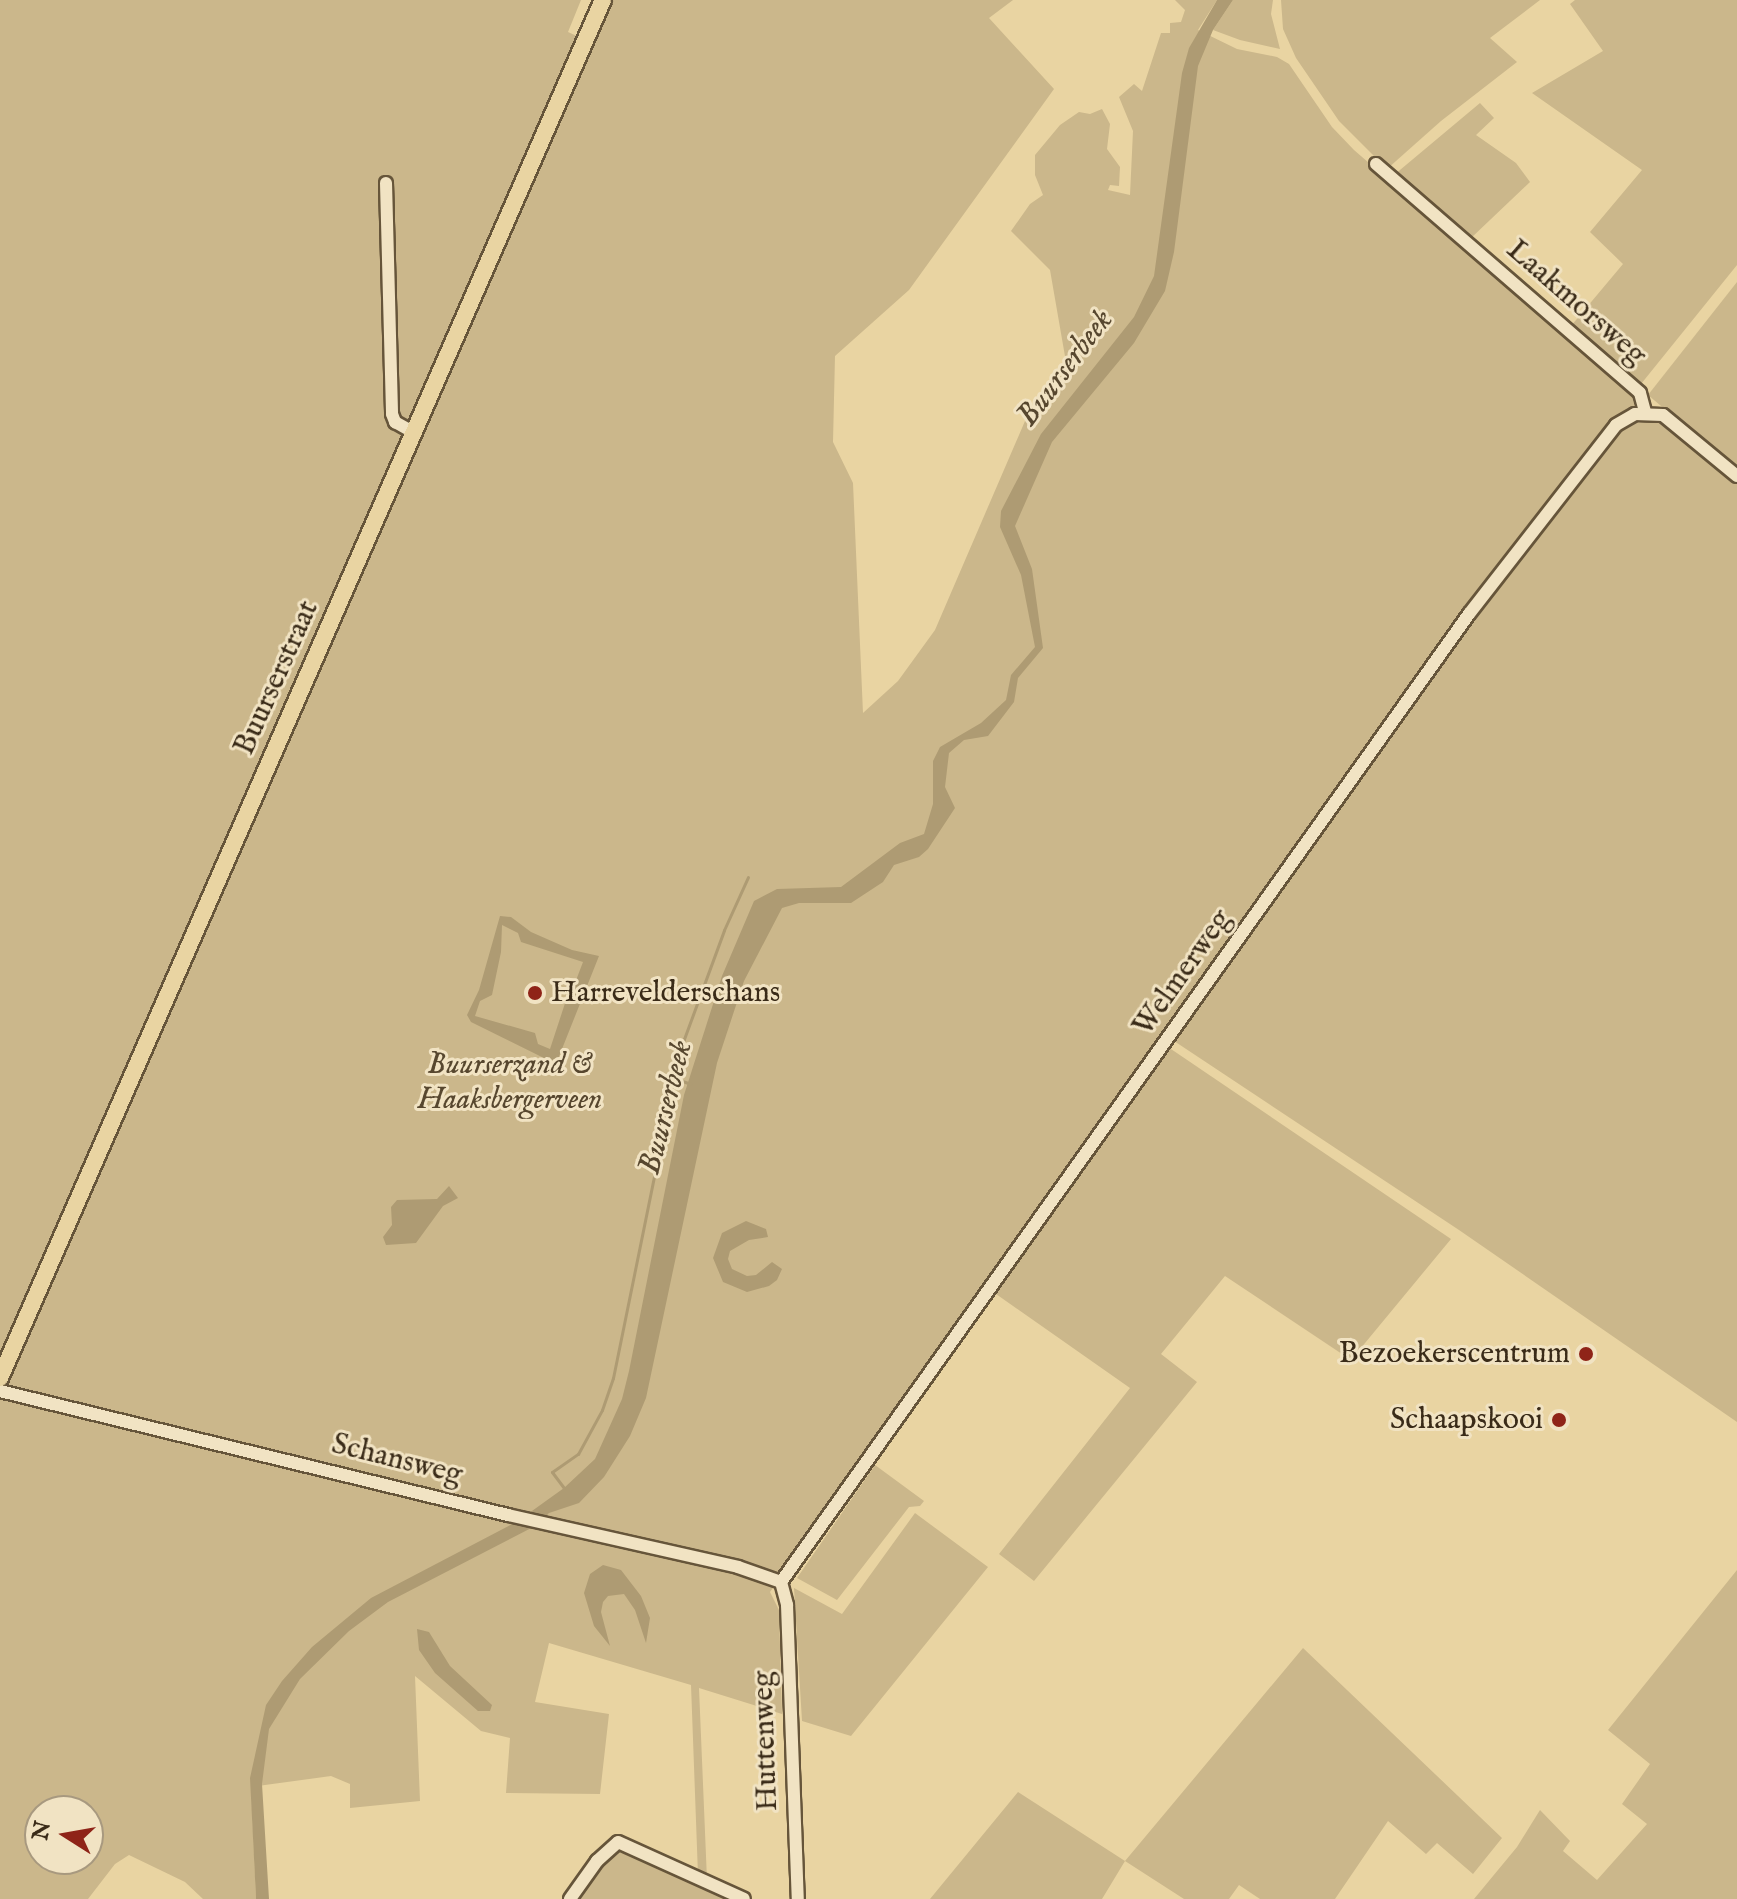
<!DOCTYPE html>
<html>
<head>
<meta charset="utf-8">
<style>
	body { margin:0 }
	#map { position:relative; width:1737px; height:1899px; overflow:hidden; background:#e9d4a2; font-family:"IM FELL English",serif }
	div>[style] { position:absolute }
	.green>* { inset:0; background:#cbb78b }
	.water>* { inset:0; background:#ae9b73 }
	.stream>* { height:3px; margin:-1.5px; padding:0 1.5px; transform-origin:1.5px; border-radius:1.5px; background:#ae9b73 }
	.roads { filter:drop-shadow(2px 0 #66553a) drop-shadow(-2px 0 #66553a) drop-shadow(0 2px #66553a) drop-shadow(0 -2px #66553a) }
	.minor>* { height:12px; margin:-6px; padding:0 6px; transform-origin:6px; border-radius:6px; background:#f1e3c3 }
	.major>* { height:16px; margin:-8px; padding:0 8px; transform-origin:8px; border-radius:8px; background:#e9d4a2 }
	.dots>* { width:22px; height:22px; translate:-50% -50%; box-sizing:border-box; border:4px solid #f1e3c3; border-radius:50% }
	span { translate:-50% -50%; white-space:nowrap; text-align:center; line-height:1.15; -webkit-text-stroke:6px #f1e3c3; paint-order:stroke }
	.street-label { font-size:30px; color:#3a2b18 }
	.poi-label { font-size:30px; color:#3a2b18 }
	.left { translate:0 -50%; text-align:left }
	.right { translate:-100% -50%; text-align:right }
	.park-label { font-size:30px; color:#57472f; font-style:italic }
	.water-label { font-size:32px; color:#57472f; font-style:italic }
	.north { position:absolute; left:24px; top:1795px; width:80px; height:80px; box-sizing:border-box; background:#f1e3c3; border:2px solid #a8997f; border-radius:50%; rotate:281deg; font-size:22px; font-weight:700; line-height:32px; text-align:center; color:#3a2b18 }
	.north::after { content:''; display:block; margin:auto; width:28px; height:36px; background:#8f2418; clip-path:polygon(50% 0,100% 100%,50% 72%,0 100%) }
</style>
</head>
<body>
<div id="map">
	<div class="green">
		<div style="clip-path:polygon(evenodd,0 0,581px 0,568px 32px,590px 42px,609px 0,1013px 0,989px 18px,1054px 89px,909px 290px,835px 356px,833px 442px,853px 483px,863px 713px,898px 681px,935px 630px,1025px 421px,1064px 371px,1066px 362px,1050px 270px,1011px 231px,1030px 204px,1043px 195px,1035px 175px,1035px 155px,1060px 125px,1079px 112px,1090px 114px,1102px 109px,1110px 124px,1107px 149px,1120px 167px,1119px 186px,1110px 185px,1108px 190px,1130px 195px,1133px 131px,1119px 97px,1134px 84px,1142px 91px,1161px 33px,1170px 33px,1170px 23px,1181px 22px,1185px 10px,1175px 0,1217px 0,1198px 30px,1237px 49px,1277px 57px,1289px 64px,1332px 127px,1354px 150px,1636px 394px,1659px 420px,1737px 483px,1737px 1422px,1459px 1230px,1165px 1035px,770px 1592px,779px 1610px,782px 1714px,699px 1688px,707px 1880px,698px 1875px,691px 1685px,549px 1643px,535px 1702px,609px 1714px,600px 1794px,506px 1793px,510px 1738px,481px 1731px,415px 1676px,420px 1801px,350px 1808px,350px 1784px,331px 1776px,251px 1787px,256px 1899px,203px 1899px,185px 1882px,129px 1855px,115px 1864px,88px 1899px,0 1899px,0 0,40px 1811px,88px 1811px,88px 1859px,40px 1859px,40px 1811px)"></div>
		<div style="clip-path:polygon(1233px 0,1273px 0,1271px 14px,1280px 49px,1240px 40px,1213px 30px)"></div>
		<div style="clip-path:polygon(1281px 0,1540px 0,1490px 38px,1517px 62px,1441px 121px,1387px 169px,1339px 121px,1296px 58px,1283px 29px)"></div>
		<div style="clip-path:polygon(1575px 0,1737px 0,1737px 265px,1641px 384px,1571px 326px,1623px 264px,1590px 232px,1642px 170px,1532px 93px,1603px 51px,1570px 4px)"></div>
		<div style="clip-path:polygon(1480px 103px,1494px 118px,1476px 135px,1516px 163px,1530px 182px,1470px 239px,1394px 175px)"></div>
		<div style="clip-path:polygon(1737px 282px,1737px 470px,1648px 395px)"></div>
		<div style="clip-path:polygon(1168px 1047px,1451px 1239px,1351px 1360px,1225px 1276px,1161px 1354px,1197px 1382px,1034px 1581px,999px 1554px,1130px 1388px,996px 1294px)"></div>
		<div style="clip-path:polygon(875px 1465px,924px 1501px,920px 1506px,909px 1507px,837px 1600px,797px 1578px)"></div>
		<div style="clip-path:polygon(915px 1513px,988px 1567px,851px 1736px,802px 1721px,794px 1588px,842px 1614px)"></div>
		<div style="clip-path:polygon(1737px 1570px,1737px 1899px,1474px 1899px,1517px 1847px,1540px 1810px,1570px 1841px,1563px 1851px,1597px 1880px,1647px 1824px,1622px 1804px,1650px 1764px,1608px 1730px)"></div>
		<div style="clip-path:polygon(1303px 1648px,1502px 1838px,1473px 1874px,1437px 1843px,1426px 1854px,1388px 1821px,1335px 1899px,1260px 1899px,1239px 1885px,1229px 1899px,1184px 1899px,1125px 1861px,1102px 1899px,930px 1899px,1018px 1792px,1125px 1861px)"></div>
		<div style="clip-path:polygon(615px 1848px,729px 1899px,568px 1899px)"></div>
	</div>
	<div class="water">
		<div style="clip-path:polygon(1217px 0,1233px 0,1213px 30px,1198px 66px,1174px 252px,1165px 291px,1134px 343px,1052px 442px,1015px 526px,1032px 569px,1043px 648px,1018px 678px,1014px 702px,988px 736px,964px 740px,949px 753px,945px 787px,955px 808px,928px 849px,919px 857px,894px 865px,883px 882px,851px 903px,799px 903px,782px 908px,744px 981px,717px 1063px,646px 1398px,630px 1436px,604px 1477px,579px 1503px,549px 1513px,537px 1525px,388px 1602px,349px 1631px,300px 1679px,269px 1729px,262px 1784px,269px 1899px,256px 1899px,250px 1778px,266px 1705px,282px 1681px,312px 1647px,371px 1598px,518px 1521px,564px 1488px,595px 1459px,622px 1399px,629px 1371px,684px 1095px,722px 976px,754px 901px,777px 889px,841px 887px,900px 843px,924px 834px,933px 804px,933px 761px,940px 747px,981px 723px,1006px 700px,1011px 675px,1035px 647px,1021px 575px,1000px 527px,1001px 511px,1041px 434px,1134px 317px,1154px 276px,1182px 73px,1189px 48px)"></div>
		<div style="clip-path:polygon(evenodd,500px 916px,511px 917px,531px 932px,572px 950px,599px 956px,556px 1064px,471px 1022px,467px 1015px,479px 990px,500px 916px,502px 925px,518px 933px,521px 942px,583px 962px,575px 983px,571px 985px,550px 1049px,538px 1044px,535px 1033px,475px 1016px,480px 1001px,492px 995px,501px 952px,502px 925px)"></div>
		<div style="clip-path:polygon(449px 1186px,458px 1198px,443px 1206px,416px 1243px,386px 1245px,383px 1237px,392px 1225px,391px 1207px,397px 1200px,437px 1199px)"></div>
		<div style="clip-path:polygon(746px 1221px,766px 1229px,768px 1237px,749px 1240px,730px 1251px,728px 1259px,732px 1269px,747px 1276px,756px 1275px,772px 1262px,782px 1269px,777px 1280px,769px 1286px,747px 1292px,723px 1282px,713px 1258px,722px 1233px)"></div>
		<div style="clip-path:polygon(603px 1565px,621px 1570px,641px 1596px,650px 1618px,646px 1643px,635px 1610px,624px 1594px,608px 1596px,603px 1602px,601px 1612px,610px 1646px,594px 1626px,584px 1593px,590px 1574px)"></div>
		<div style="clip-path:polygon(417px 1629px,429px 1632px,450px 1666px,492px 1705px,490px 1711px,478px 1711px,435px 1673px,419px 1650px)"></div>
	</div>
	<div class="stream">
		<div style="left:691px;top:1084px;width:18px;rotate:-161deg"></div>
		<div style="left:674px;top:1078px;width:40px;rotate:-75.6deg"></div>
		<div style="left:684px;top:1039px;width:116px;rotate:-69.8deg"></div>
		<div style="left:724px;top:930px;width:58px;rotate:-65.6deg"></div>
		<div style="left:564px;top:1488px;width:20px;rotate:-127deg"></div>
		<div style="left:552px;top:1472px;width:32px;rotate:-35deg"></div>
		<div style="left:578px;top:1454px;width:50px;rotate:-61.4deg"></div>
		<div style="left:602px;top:1410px;width:34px;rotate:-71deg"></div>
		<div style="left:613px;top:1378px;width:306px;rotate:-78.5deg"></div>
	</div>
	<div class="roads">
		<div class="minor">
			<div style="left:1376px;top:164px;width:349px;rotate:40.9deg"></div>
			<div style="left:1640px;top:393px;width:20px;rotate:75deg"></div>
			<div style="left:386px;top:183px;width:231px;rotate:88.5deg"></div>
			<div style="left:392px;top:414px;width:9px;rotate:69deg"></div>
			<div style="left:395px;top:422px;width:23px;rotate:29deg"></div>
			<div style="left:0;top:1391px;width:523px;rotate:13.72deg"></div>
			<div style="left:508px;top:1515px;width:236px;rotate:12.7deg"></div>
			<div style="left:738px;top:1567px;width:46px;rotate:19.2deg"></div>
			<div style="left:781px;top:1582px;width:1188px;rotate:-54.6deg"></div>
			<div style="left:1469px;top:614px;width:239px;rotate:-52.1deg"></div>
			<div style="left:1616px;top:425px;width:22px;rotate:-30deg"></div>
			<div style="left:1635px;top:414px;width:28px;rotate:2deg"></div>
			<div style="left:1663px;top:415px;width:96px;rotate:39.5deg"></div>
			<div style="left:781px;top:1582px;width:24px;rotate:75deg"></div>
			<div style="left:787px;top:1605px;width:294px;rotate:87.9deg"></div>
			<div style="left:570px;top:1899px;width:47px;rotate:-54.6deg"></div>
			<div style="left:597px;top:1861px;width:28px;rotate:-42deg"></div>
			<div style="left:618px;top:1842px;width:138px;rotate:24.3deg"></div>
		</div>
		<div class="major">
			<div style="left:0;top:1378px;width:1504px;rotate:-66.37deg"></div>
		</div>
	</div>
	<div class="dots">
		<div style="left:535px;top:993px;background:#8f2418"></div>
		<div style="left:1586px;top:1354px;background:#8f2418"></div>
		<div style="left:1559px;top:1420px;background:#8f2418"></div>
	</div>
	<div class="street-label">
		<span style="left:1576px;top:303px;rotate:41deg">Laakmorsweg</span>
		<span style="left:277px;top:678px;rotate:-66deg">Buurserstraat</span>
		<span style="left:1183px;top:973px;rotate:-55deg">Welmerweg</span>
		<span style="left:397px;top:1460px;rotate:14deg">Schansweg</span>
		<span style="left:766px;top:1741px;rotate:-92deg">Huttenweg</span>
	</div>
	<div class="poi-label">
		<span class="left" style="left:551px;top:993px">Harrevelderschans</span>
		<span class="right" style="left:1570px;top:1354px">Bezoekerscentrum</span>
		<span class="right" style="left:1543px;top:1420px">Schaapskooi</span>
	</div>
	<div class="park-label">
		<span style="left:510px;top:1082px">Buurserzand &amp;<br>Haaksbergerveen</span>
	</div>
	<div class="water-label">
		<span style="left:1066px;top:369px;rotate:-53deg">Buurserbeek</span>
		<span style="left:667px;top:1108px;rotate:-76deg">Buurserbeek</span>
	</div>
	<div class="north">N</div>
</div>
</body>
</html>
